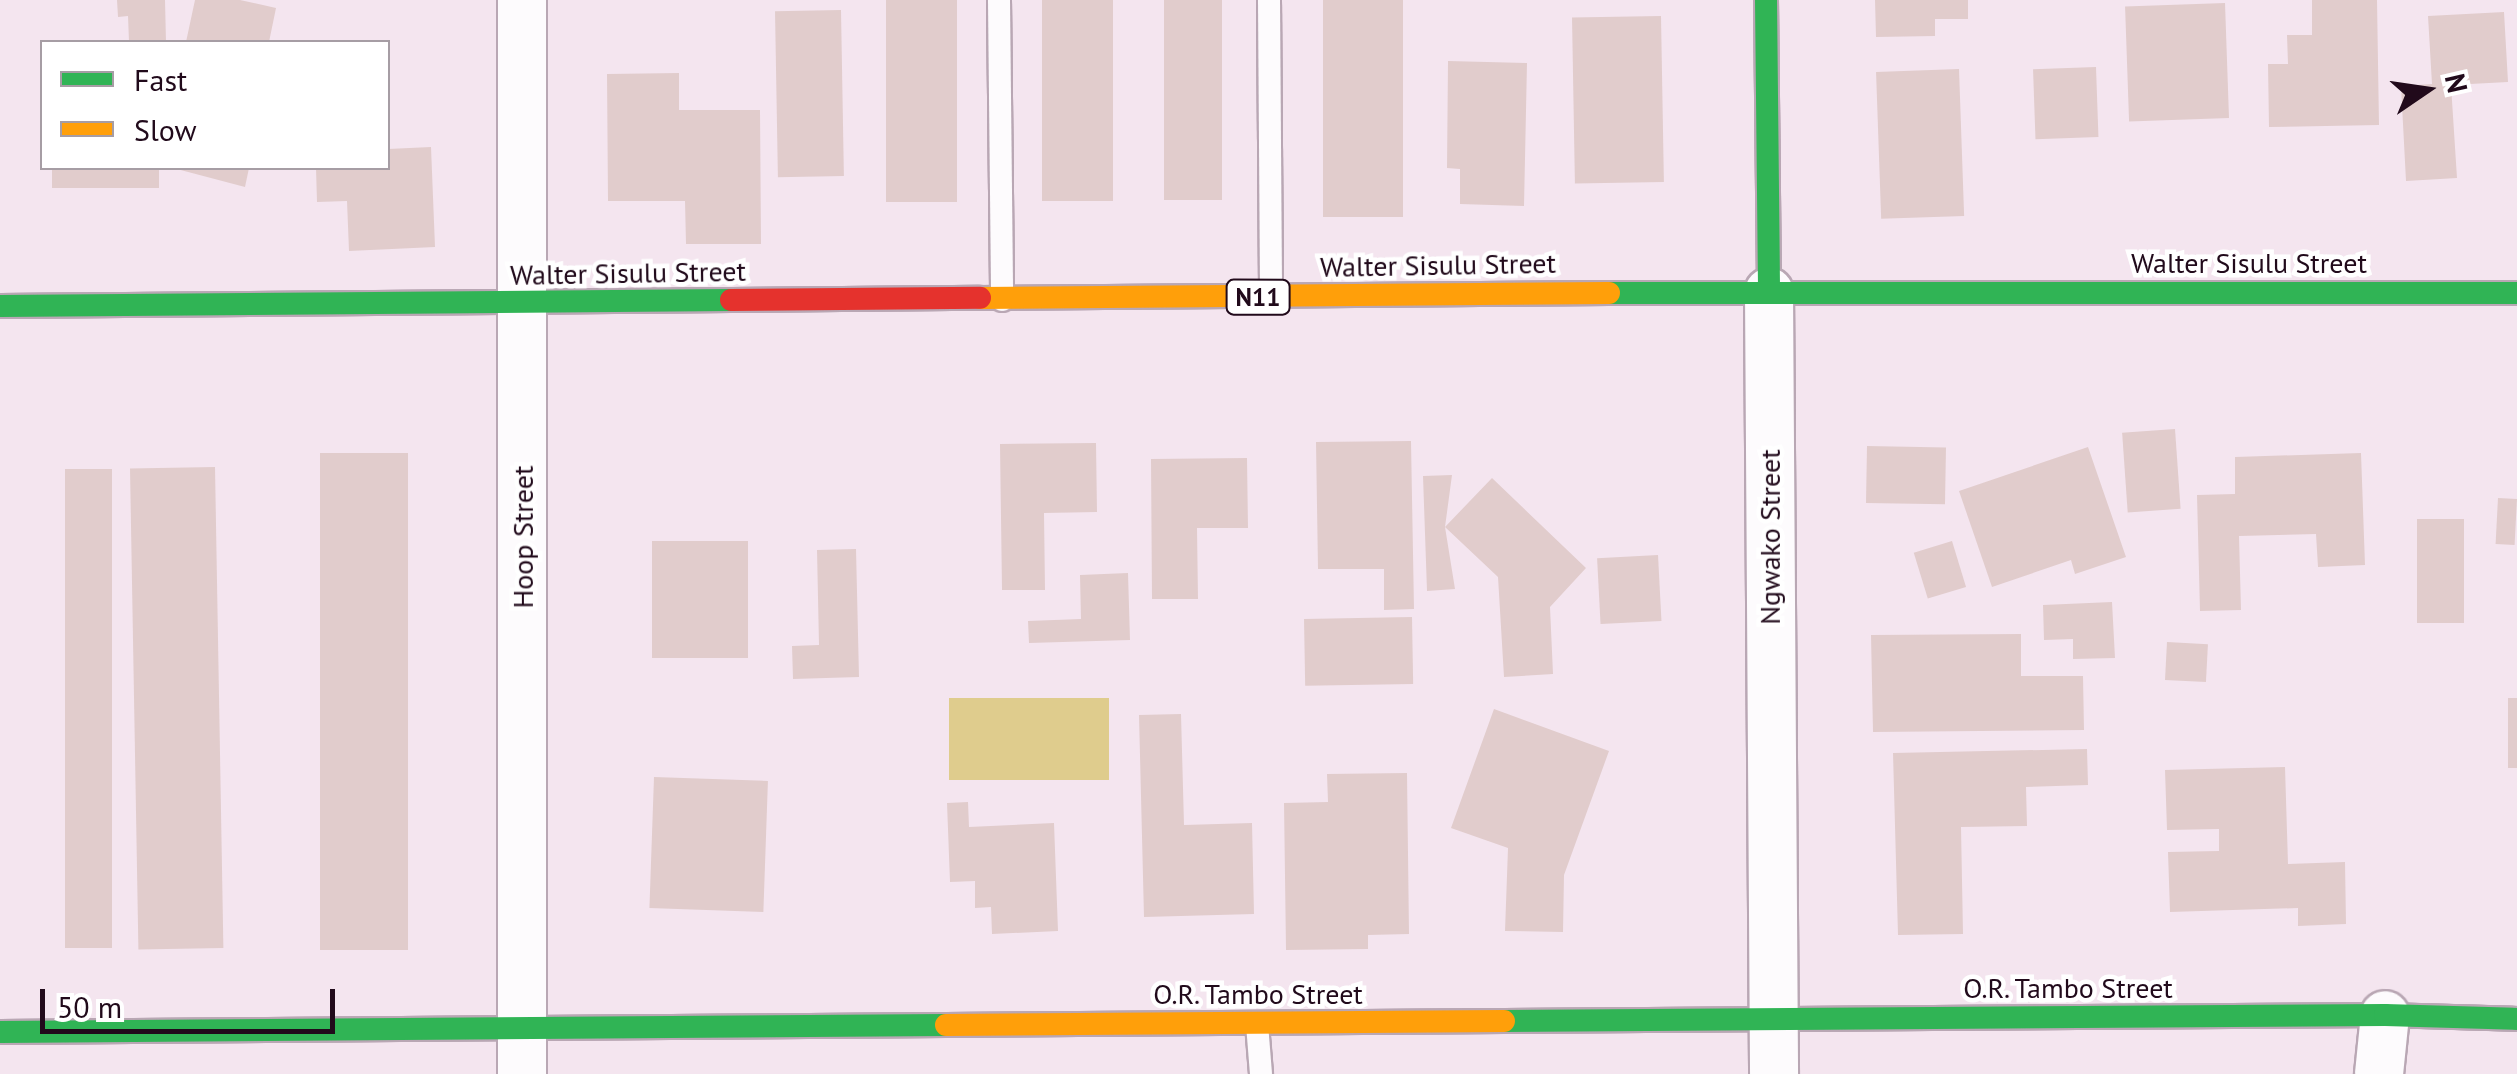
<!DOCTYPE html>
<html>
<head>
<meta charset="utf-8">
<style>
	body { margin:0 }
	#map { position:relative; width:2517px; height:1074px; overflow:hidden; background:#f4e5ef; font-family:"PT Sans",sans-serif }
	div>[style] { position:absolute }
	.green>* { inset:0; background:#dfcc8d; transform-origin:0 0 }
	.building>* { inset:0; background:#e1cccc; transform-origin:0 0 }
	.roads { filter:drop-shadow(2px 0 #b9a7b4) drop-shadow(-2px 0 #b9a7b4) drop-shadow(0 2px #b9a7b4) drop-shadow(0 -2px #b9a7b4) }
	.lane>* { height:22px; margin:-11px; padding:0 11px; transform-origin:11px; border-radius:11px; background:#fdfbfd }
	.street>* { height:48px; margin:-24px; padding:0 24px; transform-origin:24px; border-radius:24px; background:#fdfbfd }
	.fast>* { height:22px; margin:-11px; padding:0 11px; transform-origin:11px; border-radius:11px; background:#30b455 }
	.slow>* { height:22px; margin:-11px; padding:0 11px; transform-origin:11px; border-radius:11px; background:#ff9f0a }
	.jam>* { height:22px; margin:-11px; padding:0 11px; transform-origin:11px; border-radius:11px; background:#e5322d }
	span { translate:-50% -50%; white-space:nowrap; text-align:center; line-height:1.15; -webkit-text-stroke:9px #fff; paint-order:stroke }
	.shield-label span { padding:2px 8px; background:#fff; border:2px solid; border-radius:8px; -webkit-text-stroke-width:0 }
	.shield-label { font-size:25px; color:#210a1b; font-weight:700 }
	.street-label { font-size:28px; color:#210a1b }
	.legend { position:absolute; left:40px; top:40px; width:350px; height:130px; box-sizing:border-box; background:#fff; border:2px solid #a69da4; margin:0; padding:12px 18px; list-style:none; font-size:30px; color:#210a1b }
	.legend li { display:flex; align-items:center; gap:20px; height:50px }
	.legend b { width:50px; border:2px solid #a69da4 }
	.north { position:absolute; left:2377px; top:40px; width:100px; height:100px; -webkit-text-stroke:8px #fff; paint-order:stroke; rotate:77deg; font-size:28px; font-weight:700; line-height:40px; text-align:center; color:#210a1b }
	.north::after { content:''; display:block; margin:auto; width:35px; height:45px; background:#210a1b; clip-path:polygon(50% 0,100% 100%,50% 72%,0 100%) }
	.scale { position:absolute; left:40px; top:989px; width:295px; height:45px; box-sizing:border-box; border:5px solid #210a1b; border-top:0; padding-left:12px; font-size:30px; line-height:35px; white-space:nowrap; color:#210a1b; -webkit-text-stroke:8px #fff; paint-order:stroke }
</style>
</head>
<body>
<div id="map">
	<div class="green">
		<div style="left:949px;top:698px;width:160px;height:82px"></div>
	</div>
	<div class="building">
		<div style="clip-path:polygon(117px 0,165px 0,166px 42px,129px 42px,128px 16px,118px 17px)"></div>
		<div style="clip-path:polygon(195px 0,240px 0,276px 8px,269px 42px,186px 42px)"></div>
		<div style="left:886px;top:0;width:71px;height:202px"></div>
		<div style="left:1042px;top:0;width:71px;height:201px"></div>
		<div style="left:1164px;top:0;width:58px;height:200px"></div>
		<div style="left:1323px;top:0;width:80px;height:217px"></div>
		<div style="clip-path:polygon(1875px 0,1968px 0,1968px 19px,1935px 19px,1935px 36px,1876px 37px)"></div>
		<div style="clip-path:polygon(2312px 0,2377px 0,2379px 125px,2269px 127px,2268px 64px,2288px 64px,2287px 35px,2312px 35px)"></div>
		<div style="left:2225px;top:3px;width:115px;height:100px;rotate:88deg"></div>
		<div style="left:841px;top:10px;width:166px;height:66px;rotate:89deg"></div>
		<div style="clip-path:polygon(2504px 12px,2508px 82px,2451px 85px,2457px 178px,2406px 181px,2401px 86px,2432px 84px,2428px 16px)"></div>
		<div style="left:1661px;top:16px;width:166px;height:89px;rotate:89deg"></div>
		<div style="clip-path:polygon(1448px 61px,1527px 63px,1524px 206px,1460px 204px,1460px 169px,1447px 168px)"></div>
		<div style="left:2096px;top:67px;width:70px;height:63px;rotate:88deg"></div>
		<div style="left:1959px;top:69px;width:147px;height:83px;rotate:88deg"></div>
		<div style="clip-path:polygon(679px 73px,679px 110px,760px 110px,761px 244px,686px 244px,685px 201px,608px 201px,607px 74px)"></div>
		<div style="clip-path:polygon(431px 147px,435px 247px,349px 251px,347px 201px,317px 202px,316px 168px,388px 168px,388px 149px)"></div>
		<div style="left:52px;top:168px;width:107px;height:20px"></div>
		<div style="clip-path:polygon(173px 168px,249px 168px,245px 187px)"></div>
		<div style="left:2175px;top:429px;width:80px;height:53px;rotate:86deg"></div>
		<div style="clip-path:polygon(1411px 441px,1414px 609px,1384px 610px,1384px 569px,1318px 569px,1316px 442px)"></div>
		<div style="clip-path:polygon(1096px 443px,1097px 512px,1044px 513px,1045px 590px,1002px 590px,1000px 444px)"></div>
		<div style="left:1867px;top:446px;width:79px;height:57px;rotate:1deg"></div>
		<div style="clip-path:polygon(2088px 447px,2126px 557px,2075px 574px,2071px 560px,1992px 587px,1959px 491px)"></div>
		<div style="left:408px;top:453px;width:497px;height:88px;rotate:90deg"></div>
		<div style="clip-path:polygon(2361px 453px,2365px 565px,2318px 567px,2316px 534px,2239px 536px,2241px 610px,2200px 611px,2197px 495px,2235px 494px,2235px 457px)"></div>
		<div style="clip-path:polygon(1247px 458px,1248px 528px,1197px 528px,1198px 599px,1152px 599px,1151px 459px)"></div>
		<div style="left:215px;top:467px;width:481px;height:85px;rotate:89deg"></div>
		<div style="left:65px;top:469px;width:47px;height:479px"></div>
		<div style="clip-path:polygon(1452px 475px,1445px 527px,1455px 589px,1427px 591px,1423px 476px)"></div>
		<div style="clip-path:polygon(1492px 478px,1586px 568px,1550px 607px,1553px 674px,1504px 677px,1498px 577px,1445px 527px)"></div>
		<div style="left:2498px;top:498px;width:19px;height:46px;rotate:3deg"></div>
		<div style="left:2417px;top:519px;width:47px;height:104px"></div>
		<div style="left:652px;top:541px;width:96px;height:117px"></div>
		<div style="left:1952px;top:541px;width:48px;height:40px;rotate:73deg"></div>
		<div style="clip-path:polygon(856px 549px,859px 677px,793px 679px,792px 646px,819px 645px,817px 550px)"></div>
		<div style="left:1658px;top:555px;width:66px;height:61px;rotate:87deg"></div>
		<div style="clip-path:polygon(1128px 573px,1130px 640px,1029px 643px,1028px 621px,1081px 619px,1080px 575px)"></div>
		<div style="clip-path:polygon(2112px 602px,2115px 658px,2073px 659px,2073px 639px,2044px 640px,2043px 605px)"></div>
		<div style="left:1412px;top:617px;width:67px;height:108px;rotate:89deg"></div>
		<div style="clip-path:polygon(2021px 634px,2021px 676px,2083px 676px,2084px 730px,1873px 732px,1871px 635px)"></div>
		<div style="left:2167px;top:642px;width:41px;height:38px;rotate:3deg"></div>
		<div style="left:2508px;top:698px;width:9px;height:70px"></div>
		<div style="clip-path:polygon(1494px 709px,1609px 751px,1564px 875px,1563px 932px,1505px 931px,1508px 848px,1451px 828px)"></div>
		<div style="clip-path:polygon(1181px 714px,1184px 825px,1252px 823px,1254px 914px,1144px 917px,1139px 715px)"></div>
		<div style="clip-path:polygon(2087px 749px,2088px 785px,2026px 787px,2027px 826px,1961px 827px,1963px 934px,1898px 935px,1893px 753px)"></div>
		<div style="clip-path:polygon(2285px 767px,2288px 864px,2345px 862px,2346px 924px,2298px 926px,2298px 908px,2170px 912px,2168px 852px,2219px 851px,2219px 829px,2167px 830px,2165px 770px)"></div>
		<div style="clip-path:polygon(1407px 773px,1409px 934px,1368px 935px,1368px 949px,1286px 950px,1284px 803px,1328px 802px,1327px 774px)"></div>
		<div style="left:654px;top:777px;width:114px;height:131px;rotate:2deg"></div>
		<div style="clip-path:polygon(968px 802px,969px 827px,1054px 823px,1058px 931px,992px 934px,991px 907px,975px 908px,975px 881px,950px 882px,947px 803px)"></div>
	</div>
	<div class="roads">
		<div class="lane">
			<div style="left:999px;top:0;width:300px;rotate:89.4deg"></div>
			<div style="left:1269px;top:0;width:297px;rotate:89.6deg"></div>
			<div style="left:1257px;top:1024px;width:50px;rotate:85.4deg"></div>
		</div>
		<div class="street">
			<div style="left:1769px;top:292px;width:782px;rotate:89.63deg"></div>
			<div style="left:522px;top:1074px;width:1074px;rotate:-90deg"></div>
			<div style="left:2379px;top:1074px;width:59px;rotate:-84.2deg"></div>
		</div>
		<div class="fast">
			<div style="left:1766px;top:0;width:292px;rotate:89.4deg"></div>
			<div style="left:1609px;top:293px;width:908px"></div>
			<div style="left:0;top:306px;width:731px;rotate:-0.47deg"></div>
			<div style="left:1504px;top:1021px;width:881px;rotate:-0.39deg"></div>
			<div style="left:2385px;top:1015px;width:132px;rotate:1.7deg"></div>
			<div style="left:0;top:1032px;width:946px;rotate:-0.42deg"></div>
		</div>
		<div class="slow">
			<div style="left:980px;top:298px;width:629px;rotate:-0.46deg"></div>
			<div style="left:946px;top:1025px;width:558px;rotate:-0.41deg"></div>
		</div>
		<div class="jam">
			<div style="left:731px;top:300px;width:249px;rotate:-0.5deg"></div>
		</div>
	</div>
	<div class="shield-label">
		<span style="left:1258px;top:297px">N11</span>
	</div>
	<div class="street-label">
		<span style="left:2249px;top:263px">Walter Sisulu Street</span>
		<span style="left:1438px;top:265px;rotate:-1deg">Walter Sisulu Street</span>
		<span style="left:628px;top:273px;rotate:-1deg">Walter Sisulu Street</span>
		<span style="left:523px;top:537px;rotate:-90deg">Hoop Street</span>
		<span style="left:1770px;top:537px;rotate:-90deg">Ngwako Street</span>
		<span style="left:2068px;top:988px">O.R. Tambo Street</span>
		<span style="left:1258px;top:994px">O.R. Tambo Street</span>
	</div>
	<ul class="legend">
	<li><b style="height:12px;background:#30b455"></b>Fast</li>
	<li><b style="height:12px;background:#ff9f0a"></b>Slow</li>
	</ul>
	<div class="north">N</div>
	<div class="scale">50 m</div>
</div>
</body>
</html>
